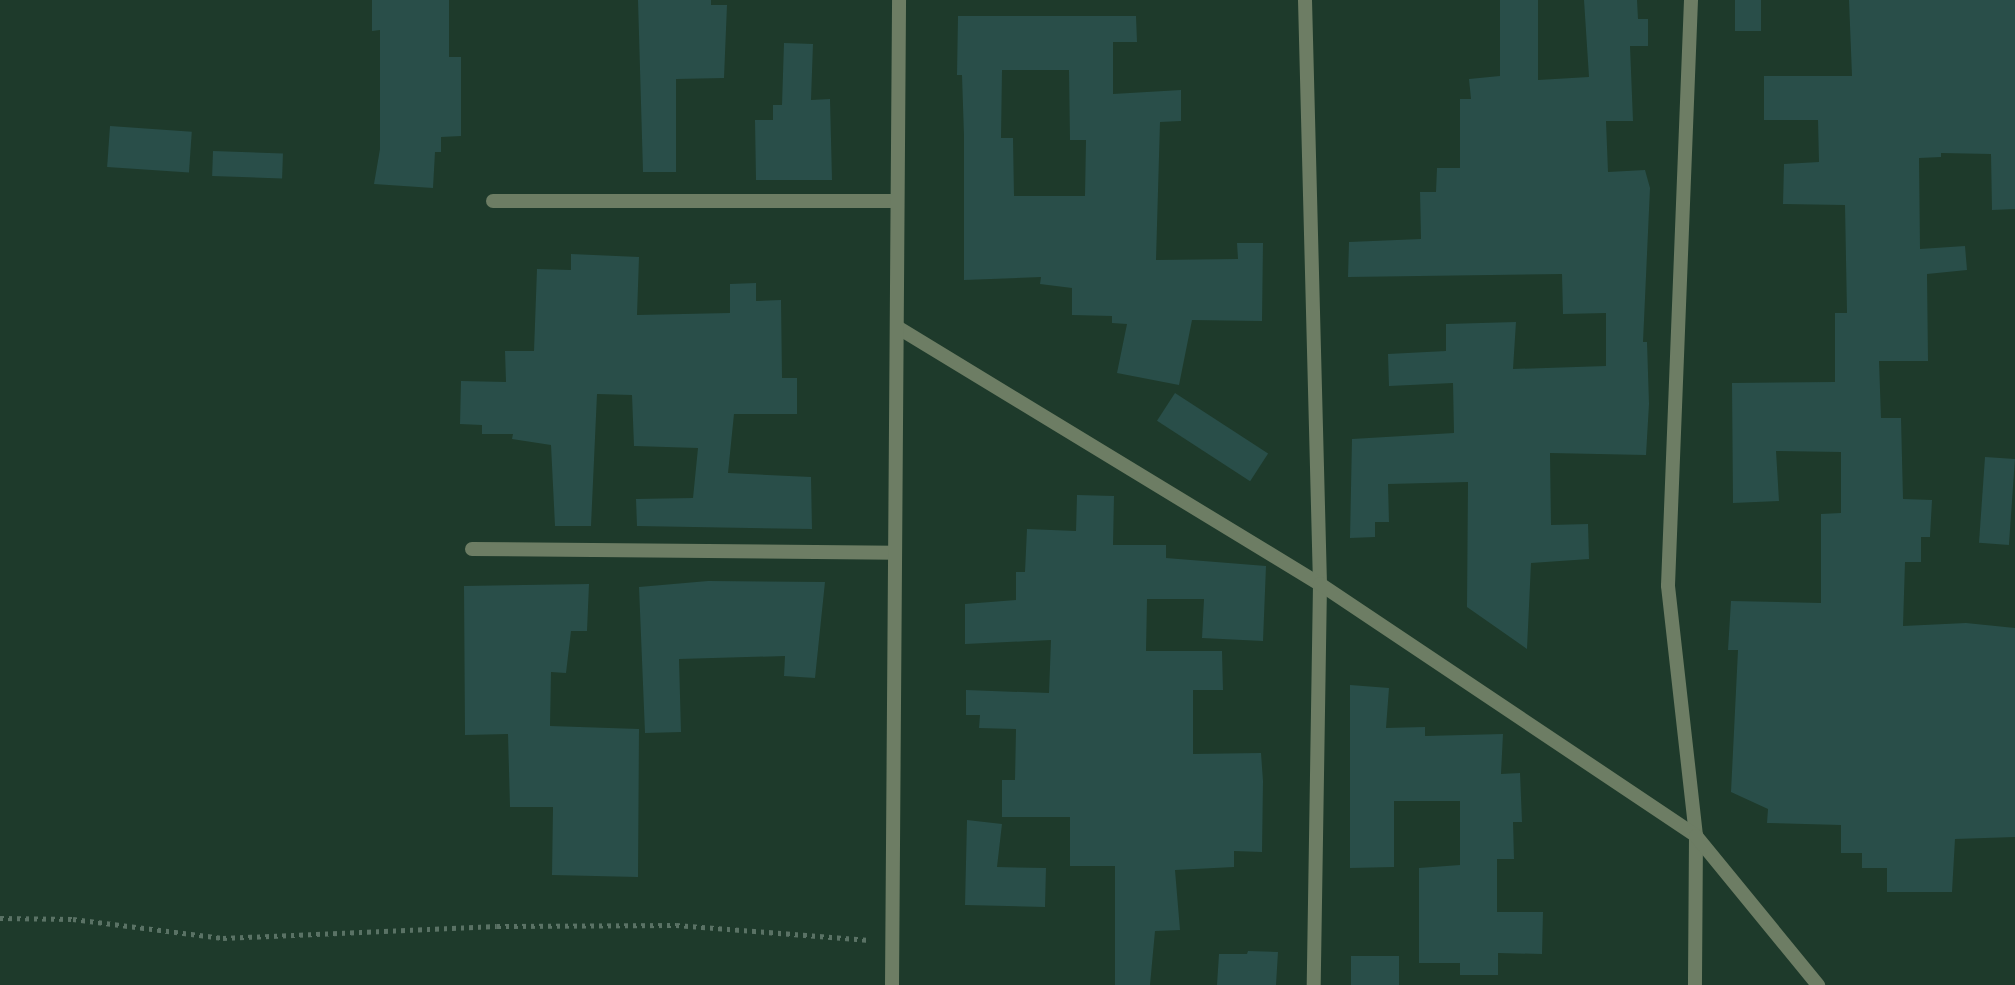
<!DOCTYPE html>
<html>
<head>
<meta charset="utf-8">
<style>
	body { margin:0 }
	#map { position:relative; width:2015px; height:985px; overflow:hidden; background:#1e3a2b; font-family:"Open Sans",sans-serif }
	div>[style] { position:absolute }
	.building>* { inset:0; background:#294e49; transform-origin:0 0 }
	.path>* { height:4.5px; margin-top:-2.25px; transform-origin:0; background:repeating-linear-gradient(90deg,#5a7265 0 3.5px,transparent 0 8.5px) }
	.minor>* { height:14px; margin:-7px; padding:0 7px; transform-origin:7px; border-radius:7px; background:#6d7d64 }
	.tertiary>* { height:14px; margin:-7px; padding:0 7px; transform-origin:7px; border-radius:7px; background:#6d7d64 }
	span { translate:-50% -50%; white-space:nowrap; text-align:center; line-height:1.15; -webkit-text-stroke:7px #133021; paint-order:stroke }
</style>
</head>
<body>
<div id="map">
	<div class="building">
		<div style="clip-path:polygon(372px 0,449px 0,449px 57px,461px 57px,461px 136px,441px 137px,441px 152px,435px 152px,433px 188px,374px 184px,380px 149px,380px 30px,372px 31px)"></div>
		<div style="clip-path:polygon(638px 0,711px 0,711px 5px,727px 5px,724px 78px,676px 79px,676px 172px,643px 172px)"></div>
		<div style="clip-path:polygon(1500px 0,1538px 0,1538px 80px,1589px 77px,1584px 0,1637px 0,1638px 19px,1648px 19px,1648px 46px,1630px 46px,1633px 121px,1606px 121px,1608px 172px,1645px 170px,1650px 188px,1643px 342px,1647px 342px,1649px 404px,1646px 455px,1550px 453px,1551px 525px,1588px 524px,1589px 559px,1531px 563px,1527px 649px,1467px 607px,1468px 482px,1388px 484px,1389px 522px,1375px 522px,1375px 537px,1350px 538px,1352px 439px,1454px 433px,1453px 383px,1389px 386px,1388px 354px,1446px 351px,1446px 324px,1516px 322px,1513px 369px,1606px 366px,1606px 313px,1563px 314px,1562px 274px,1348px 277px,1349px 242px,1421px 239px,1420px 192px,1436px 192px,1437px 168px,1460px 168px,1460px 99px,1471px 99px,1469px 79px,1500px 76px)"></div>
		<div style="left:1735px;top:0;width:26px;height:31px"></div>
		<div style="clip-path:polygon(1849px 0,2015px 0,2015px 209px,1992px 210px,1991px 154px,1941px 153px,1941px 157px,1919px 158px,1920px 249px,1965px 246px,1967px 270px,1927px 274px,1928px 361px,1879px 361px,1881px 418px,1901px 418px,1903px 499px,1932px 500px,1930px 537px,1921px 537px,1921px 562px,1905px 562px,1903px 626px,1966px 623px,2015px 628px,2015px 837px,1955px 839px,1952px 892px,1887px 892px,1887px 868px,1862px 868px,1862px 853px,1841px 853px,1841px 825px,1767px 823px,1768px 809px,1731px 792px,1738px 650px,1728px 650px,1731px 601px,1821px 603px,1821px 514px,1841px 513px,1841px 452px,1776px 451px,1779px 501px,1733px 503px,1732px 383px,1835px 382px,1835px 313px,1847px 313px,1845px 205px,1783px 204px,1784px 164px,1819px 162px,1818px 120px,1764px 120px,1764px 76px,1852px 76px)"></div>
		<div style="clip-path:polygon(evenodd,958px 16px,1136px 16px,1137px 42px,1113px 42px,1113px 94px,1181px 90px,1181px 121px,1160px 122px,1156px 260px,1238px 259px,1237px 243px,1263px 243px,1262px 321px,1192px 320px,1179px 385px,1117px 373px,1127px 324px,1112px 323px,1112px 316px,1072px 315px,1072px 288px,1040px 284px,1041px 277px,964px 280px,964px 136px,962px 75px,957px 75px,958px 16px,1002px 70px,1069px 70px,1070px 140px,1086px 140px,1085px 196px,1014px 196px,1013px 138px,1001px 138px,1002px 70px)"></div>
		<div style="clip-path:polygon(784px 43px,813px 44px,811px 100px,830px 99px,832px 180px,756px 180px,755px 120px,773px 120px,773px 105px,782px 105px)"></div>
		<div style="left:110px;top:126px;width:82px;height:41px;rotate:4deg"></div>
		<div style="left:213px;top:151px;width:70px;height:25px;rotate:2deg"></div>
		<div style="clip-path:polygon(571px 254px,639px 257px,637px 315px,730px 313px,730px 284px,756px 283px,756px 301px,781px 300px,782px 378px,797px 378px,797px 414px,734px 414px,728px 473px,811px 477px,812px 529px,637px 526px,636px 499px,693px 498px,698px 448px,634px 446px,632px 395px,597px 394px,591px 526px,555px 526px,551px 445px,512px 439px,513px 434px,482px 434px,482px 425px,460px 424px,461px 381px,506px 382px,505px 351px,534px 351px,537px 269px,571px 270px)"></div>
		<div style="left:1175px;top:393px;width:111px;height:33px;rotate:33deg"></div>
		<div style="left:1985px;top:457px;width:30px;height:86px;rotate:4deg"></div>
		<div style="clip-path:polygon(1077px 495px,1114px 496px,1113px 545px,1166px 545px,1166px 558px,1266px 566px,1263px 641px,1202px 638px,1204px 599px,1147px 599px,1146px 651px,1222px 651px,1223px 690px,1193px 690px,1193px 754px,1261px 753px,1263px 781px,1262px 852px,1234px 851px,1234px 867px,1175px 870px,1180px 930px,1155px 931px,1150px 985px,1115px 985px,1115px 866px,1070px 866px,1070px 817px,1002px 817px,1002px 780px,1015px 780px,1016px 729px,979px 728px,980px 715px,966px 715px,966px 690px,1049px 693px,1051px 640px,965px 644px,965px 604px,1016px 600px,1016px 572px,1025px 572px,1027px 529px,1076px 531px)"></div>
		<div style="clip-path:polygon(708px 581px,825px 582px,815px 678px,784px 676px,785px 656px,679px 659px,681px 732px,645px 733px,639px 587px)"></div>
		<div style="clip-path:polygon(589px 584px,587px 631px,571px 631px,566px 673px,551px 672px,550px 726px,639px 729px,638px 877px,552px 875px,553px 807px,510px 807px,508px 734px,465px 735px,464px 586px)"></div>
		<div style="clip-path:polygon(1350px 685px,1389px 688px,1386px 728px,1425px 727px,1425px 736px,1503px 734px,1501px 774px,1520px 773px,1522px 822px,1513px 822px,1514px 859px,1497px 859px,1497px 912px,1543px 912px,1542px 954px,1498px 953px,1498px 975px,1460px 975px,1460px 963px,1419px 963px,1419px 868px,1460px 865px,1460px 801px,1394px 801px,1394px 867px,1350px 868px)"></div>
		<div style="clip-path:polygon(967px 820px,1002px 824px,997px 867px,1046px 868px,1045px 907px,965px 905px)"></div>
		<div style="clip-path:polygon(1248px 951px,1278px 952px,1276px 985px,1217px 985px,1219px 954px,1247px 954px)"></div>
		<div style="left:1351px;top:956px;width:48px;height:29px"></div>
	</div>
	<div class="path">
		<div style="left:0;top:918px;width:73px;rotate:0.8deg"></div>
		<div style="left:73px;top:919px;width:151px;rotate:7.2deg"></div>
		<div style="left:223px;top:938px;width:274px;rotate:-2.5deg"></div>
		<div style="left:497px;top:926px;width:179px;rotate:-0.3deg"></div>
		<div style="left:676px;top:925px;width:194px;rotate:4.4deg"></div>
	</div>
	<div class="minor">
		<div style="left:1305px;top:0;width:584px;rotate:88.53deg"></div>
		<div style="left:1320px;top:584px;width:401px;rotate:90.9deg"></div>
		<div style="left:1691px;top:0;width:586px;rotate:92.25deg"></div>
		<div style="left:1668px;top:586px;width:252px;rotate:83.6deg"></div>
		<div style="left:1696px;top:836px;width:149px;rotate:90.4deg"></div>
		<div style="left:493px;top:201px;width:404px"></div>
		<div style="left:897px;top:327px;width:495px;rotate:31.3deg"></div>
		<div style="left:1320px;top:584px;width:453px;rotate:33.8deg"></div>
		<div style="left:1696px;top:836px;width:193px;rotate:50.7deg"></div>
		<div style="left:472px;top:549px;width:423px;rotate:0.5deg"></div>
	</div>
	<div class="tertiary">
		<div style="left:892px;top:985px;width:985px;rotate:-89.59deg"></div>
	</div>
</div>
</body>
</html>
